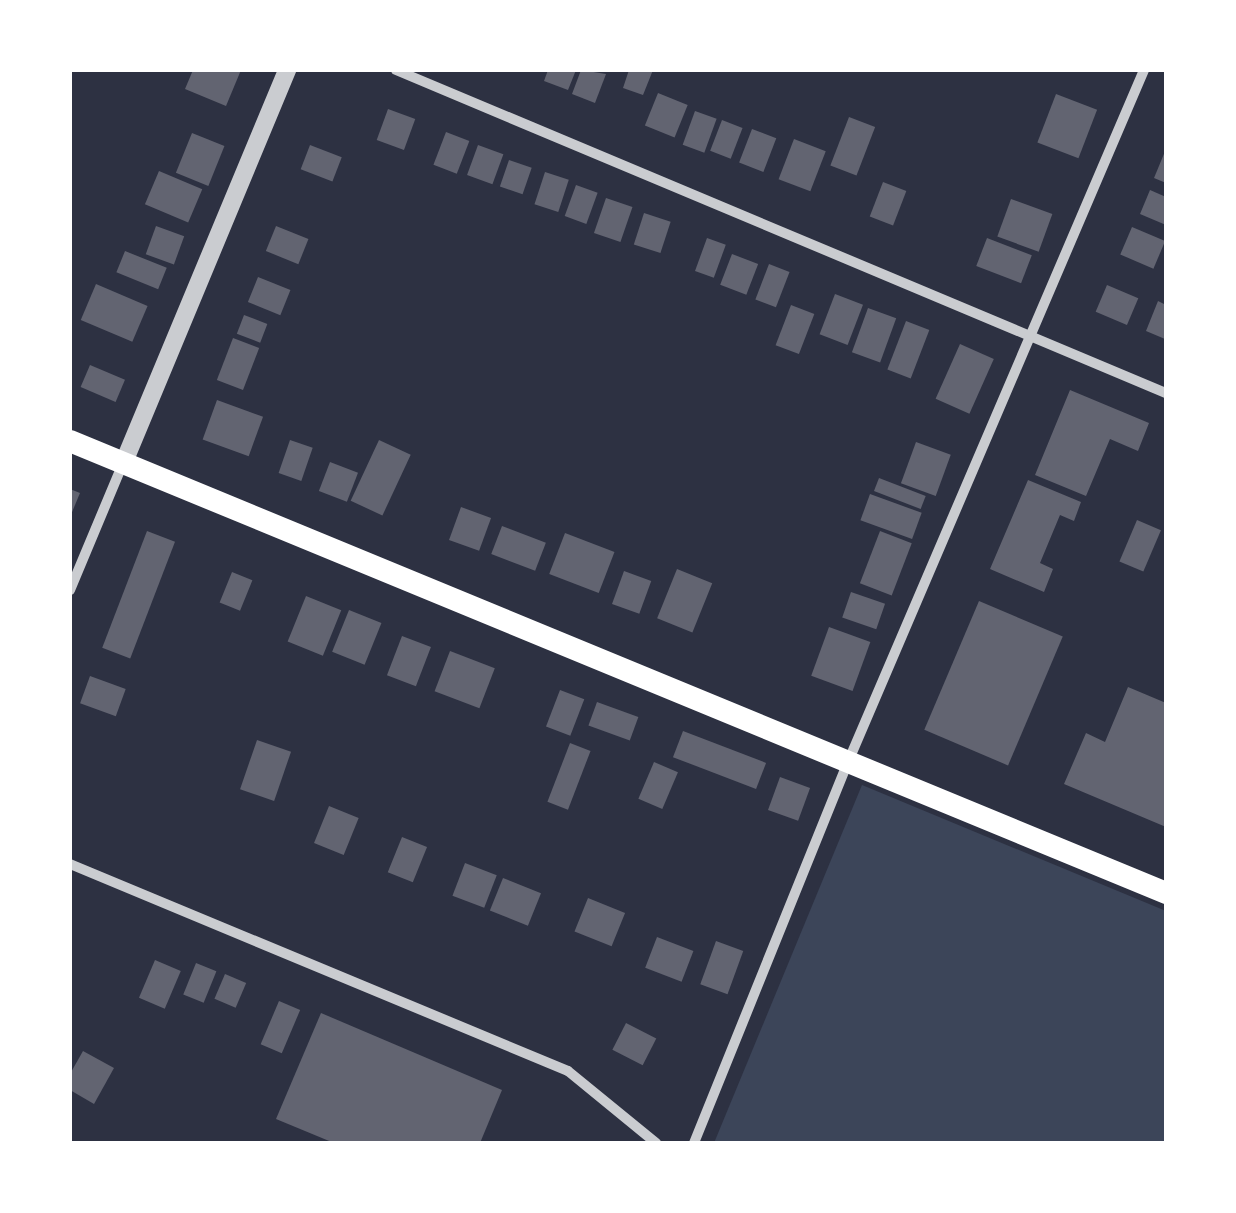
<!DOCTYPE html>
<html>
<head>
<meta charset="utf-8">
<style>
	body { margin:0 }
	#map { position:relative; width:1236px; height:1213px; overflow:hidden; background:#2d3142; font-family:Overpass,sans-serif }
	div>[style] { position:absolute }
	.green>* { inset:0; background:#3c4559 }
	.building>* { inset:0; background:#626471; transform-origin:0 0 }
	.minor>* { height:10px; margin:-5px; padding:0 5px; transform-origin:5px; border-radius:5px; background:#caccd0 }
	.tertiary>* { height:18px; margin:-9px; padding:0 9px; transform-origin:9px; border-radius:9px; background:#caccd0 }
	.primary>* { height:22px; margin:-11px; padding:0 11px; transform-origin:11px; border-radius:11px; background:#fff }
	span { translate:-50% -50%; white-space:nowrap; text-align:center; line-height:1.15; -webkit-text-stroke:10px #fff; paint-order:stroke }
	.frame { position:absolute; inset:0; border:72px solid #fff; pointer-events:none }
</style>
</head>
<body>
<div id="map">
	<div class="green">
		<div style="clip-path:polygon(862px 785px,1166px 911px,1166px 1143px,714px 1143px)"></div>
	</div>
	<div class="building">
		<div style="clip-path:polygon(193px 70px,241px 70px,226px 106px,185px 89px)"></div>
		<div style="clip-path:polygon(548px 70px,576px 70px,568px 90px,544px 81px)"></div>
		<div style="clip-path:polygon(581px 70px,606px 74px,595px 103px,572px 94px)"></div>
		<div style="clip-path:polygon(629px 70px,653px 70px,643px 95px,623px 88px)"></div>
		<div style="left:658px;top:93px;width:32px;height:35px;rotate:22deg"></div>
		<div style="left:1056px;top:94px;width:44px;height:52px;rotate:21deg"></div>
		<div style="left:388px;top:109px;width:29px;height:33px;rotate:20deg"></div>
		<div style="left:695px;top:111px;width:23px;height:36px;rotate:20deg"></div>
		<div style="left:849px;top:117px;width:28px;height:52px;rotate:21deg"></div>
		<div style="left:722px;top:120px;width:22px;height:33px;rotate:21deg"></div>
		<div style="left:752px;top:129px;width:26px;height:36px;rotate:21deg"></div>
		<div style="left:446px;top:132px;width:25px;height:35px;rotate:21deg"></div>
		<div style="left:192px;top:133px;width:35px;height:43px;rotate:22deg"></div>
		<div style="left:794px;top:139px;width:34px;height:43px;rotate:21deg"></div>
		<div style="left:310px;top:145px;width:34px;height:26px;rotate:21deg"></div>
		<div style="left:478px;top:145px;width:27px;height:32px;rotate:20deg"></div>
		<div style="clip-path:polygon(1166px 149px,1166px 183px,1154px 178px)"></div>
		<div style="left:509px;top:160px;width:24px;height:28px;rotate:19deg"></div>
		<div style="left:159px;top:171px;width:47px;height:36px;rotate:23deg"></div>
		<div style="left:545px;top:172px;width:25px;height:34px;rotate:18deg"></div>
		<div style="left:883px;top:182px;width:25px;height:37px;rotate:21deg"></div>
		<div style="left:576px;top:185px;width:23px;height:33px;rotate:20deg"></div>
		<div style="clip-path:polygon(1150px 190px,1166px 197px,1166px 225px,1140px 214px)"></div>
		<div style="left:606px;top:198px;width:28px;height:37px;rotate:19deg"></div>
		<div style="left:1011px;top:199px;width:44px;height:40px;rotate:20deg"></div>
		<div style="left:644px;top:213px;width:28px;height:33px;rotate:18deg"></div>
		<div style="left:156px;top:226px;width:30px;height:30px;rotate:20deg"></div>
		<div style="left:276px;top:226px;width:35px;height:27px;rotate:22deg"></div>
		<div style="left:1132px;top:227px;width:36px;height:30px;rotate:23deg"></div>
		<div style="left:707px;top:238px;width:20px;height:35px;rotate:20deg"></div>
		<div style="left:987px;top:238px;width:48px;height:30px;rotate:21deg"></div>
		<div style="left:125px;top:251px;width:45px;height:23px;rotate:22deg"></div>
		<div style="left:732px;top:254px;width:28px;height:33px;rotate:21deg"></div>
		<div style="left:769px;top:264px;width:22px;height:38px;rotate:21deg"></div>
		<div style="left:258px;top:277px;width:35px;height:27px;rotate:22deg"></div>
		<div style="left:96px;top:284px;width:56px;height:39px;rotate:23deg"></div>
		<div style="left:1107px;top:285px;width:34px;height:29px;rotate:23deg"></div>
		<div style="left:835px;top:294px;width:30px;height:43px;rotate:21deg"></div>
		<div style="clip-path:polygon(1158px 301px,1166px 305px,1165px 339px,1146px 331px)"></div>
		<div style="left:791px;top:305px;width:25px;height:43px;rotate:21deg"></div>
		<div style="left:868px;top:308px;width:30px;height:47px;rotate:20deg"></div>
		<div style="left:244px;top:315px;width:25px;height:20px;rotate:21deg"></div>
		<div style="left:906px;top:321px;width:25px;height:52px;rotate:21deg"></div>
		<div style="left:233px;top:338px;width:28px;height:45px;rotate:21deg"></div>
		<div style="left:960px;top:344px;width:37px;height:60px;rotate:24deg"></div>
		<div style="left:90px;top:365px;width:38px;height:24px;rotate:23deg"></div>
		<div style="clip-path:polygon(1070px 390px,1149px 423px,1138px 451px,1110px 439px,1086px 496px,1035px 475px)"></div>
		<div style="left:217px;top:400px;width:49px;height:42px;rotate:20deg"></div>
		<div style="left:290px;top:440px;width:24px;height:35px;rotate:19deg"></div>
		<div style="left:379px;top:440px;width:35px;height:67px;rotate:25deg"></div>
		<div style="left:916px;top:442px;width:37px;height:44px;rotate:20deg"></div>
		<div style="left:330px;top:462px;width:30px;height:31px;rotate:21deg"></div>
		<div style="left:879px;top:478px;width:50px;height:14px;rotate:21deg"></div>
		<div style="clip-path:polygon(1028px 480px,1081px 502px,1074px 521px,1060px 515px,1040px 563px,1053px 569px,1044px 592px,990px 569px)"></div>
		<div style="clip-path:polygon(70px 489px,80px 493px,70px 517px)"></div>
		<div style="left:870px;top:494px;width:55px;height:28px;rotate:20deg"></div>
		<div style="left:461px;top:507px;width:32px;height:35px;rotate:20deg"></div>
		<div style="left:1137px;top:520px;width:26px;height:45px;rotate:23deg"></div>
		<div style="left:502px;top:526px;width:47px;height:30px;rotate:21deg"></div>
		<div style="left:147px;top:531px;width:30px;height:125px;rotate:21deg"></div>
		<div style="left:880px;top:531px;width:34px;height:56px;rotate:21deg"></div>
		<div style="left:565px;top:533px;width:53px;height:44px;rotate:21deg"></div>
		<div style="left:677px;top:569px;width:38px;height:53px;rotate:22deg"></div>
		<div style="left:624px;top:571px;width:29px;height:35px;rotate:20deg"></div>
		<div style="left:232px;top:572px;width:22px;height:33px;rotate:22deg"></div>
		<div style="left:851px;top:592px;width:36px;height:27px;rotate:19deg"></div>
		<div style="left:306px;top:596px;width:38px;height:49px;rotate:22deg"></div>
		<div style="left:979px;top:601px;width:91px;height:140px;rotate:23deg"></div>
		<div style="left:349px;top:610px;width:35px;height:45px;rotate:22deg"></div>
		<div style="left:829px;top:627px;width:44px;height:52px;rotate:20deg"></div>
		<div style="left:402px;top:636px;width:31px;height:42px;rotate:21deg"></div>
		<div style="left:450px;top:651px;width:48px;height:43px;rotate:21deg"></div>
		<div style="left:90px;top:676px;width:38px;height:29px;rotate:20deg"></div>
		<div style="clip-path:polygon(1128px 687px,1166px 703px,1166px 827px,1064px 784px,1086px 733px,1105px 742px)"></div>
		<div style="left:560px;top:690px;width:26px;height:39px;rotate:21deg"></div>
		<div style="left:597px;top:702px;width:44px;height:25px;rotate:20deg"></div>
		<div style="left:683px;top:731px;width:89px;height:28px;rotate:21deg"></div>
		<div style="left:257px;top:740px;width:36px;height:52px;rotate:19deg"></div>
		<div style="left:570px;top:743px;width:22px;height:63px;rotate:21deg"></div>
		<div style="left:654px;top:762px;width:26px;height:40px;rotate:23deg"></div>
		<div style="left:780px;top:777px;width:32px;height:35px;rotate:20deg"></div>
		<div style="left:329px;top:806px;width:32px;height:40px;rotate:22deg"></div>
		<div style="left:402px;top:837px;width:27px;height:38px;rotate:22deg"></div>
		<div style="left:465px;top:863px;width:34px;height:35px;rotate:21deg"></div>
		<div style="left:503px;top:878px;width:41px;height:35px;rotate:22deg"></div>
		<div style="left:588px;top:898px;width:40px;height:36px;rotate:22deg"></div>
		<div style="left:657px;top:937px;width:39px;height:33px;rotate:21deg"></div>
		<div style="left:716px;top:941px;width:29px;height:46px;rotate:20deg"></div>
		<div style="left:155px;top:960px;width:28px;height:41px;rotate:23deg"></div>
		<div style="left:196px;top:963px;width:22px;height:34px;rotate:22deg"></div>
		<div style="left:225px;top:974px;width:23px;height:27px;rotate:23deg"></div>
		<div style="left:279px;top:1001px;width:23px;height:47px;rotate:23deg"></div>
		<div style="clip-path:polygon(321px 1013px,502px 1090px,480px 1143px,334px 1143px,276px 1119px)"></div>
		<div style="left:626px;top:1023px;width:34px;height:30px;rotate:27deg"></div>
		<div style="clip-path:polygon(83px 1051px,114px 1068px,94px 1104px,70px 1090px,70px 1074px)"></div>
	</div>
	<div class="minor">
		<div style="left:396px;top:70px;width:835px;rotate:22.76deg"></div>
		<div style="left:70px;top:590px;width:138px;rotate:-67.3deg"></div>
		<div style="left:70px;top:864px;width:539px;rotate:22.57deg"></div>
		<div style="left:568px;top:1071px;width:114px;rotate:39.3deg"></div>
		<div style="left:694px;top:1143px;width:411px;rotate:-68deg"></div>
		<div style="left:848px;top:762px;width:753px;rotate:-66.84deg"></div>
	</div>
	<div class="tertiary">
		<div style="left:124px;top:462px;width:425px;rotate:-67.4deg"></div>
	</div>
	<div class="primary">
		<div style="left:70px;top:441px;width:1186px;rotate:22.41deg"></div>
	</div>
	<div class="frame"></div>
</div>
</body>
</html>
